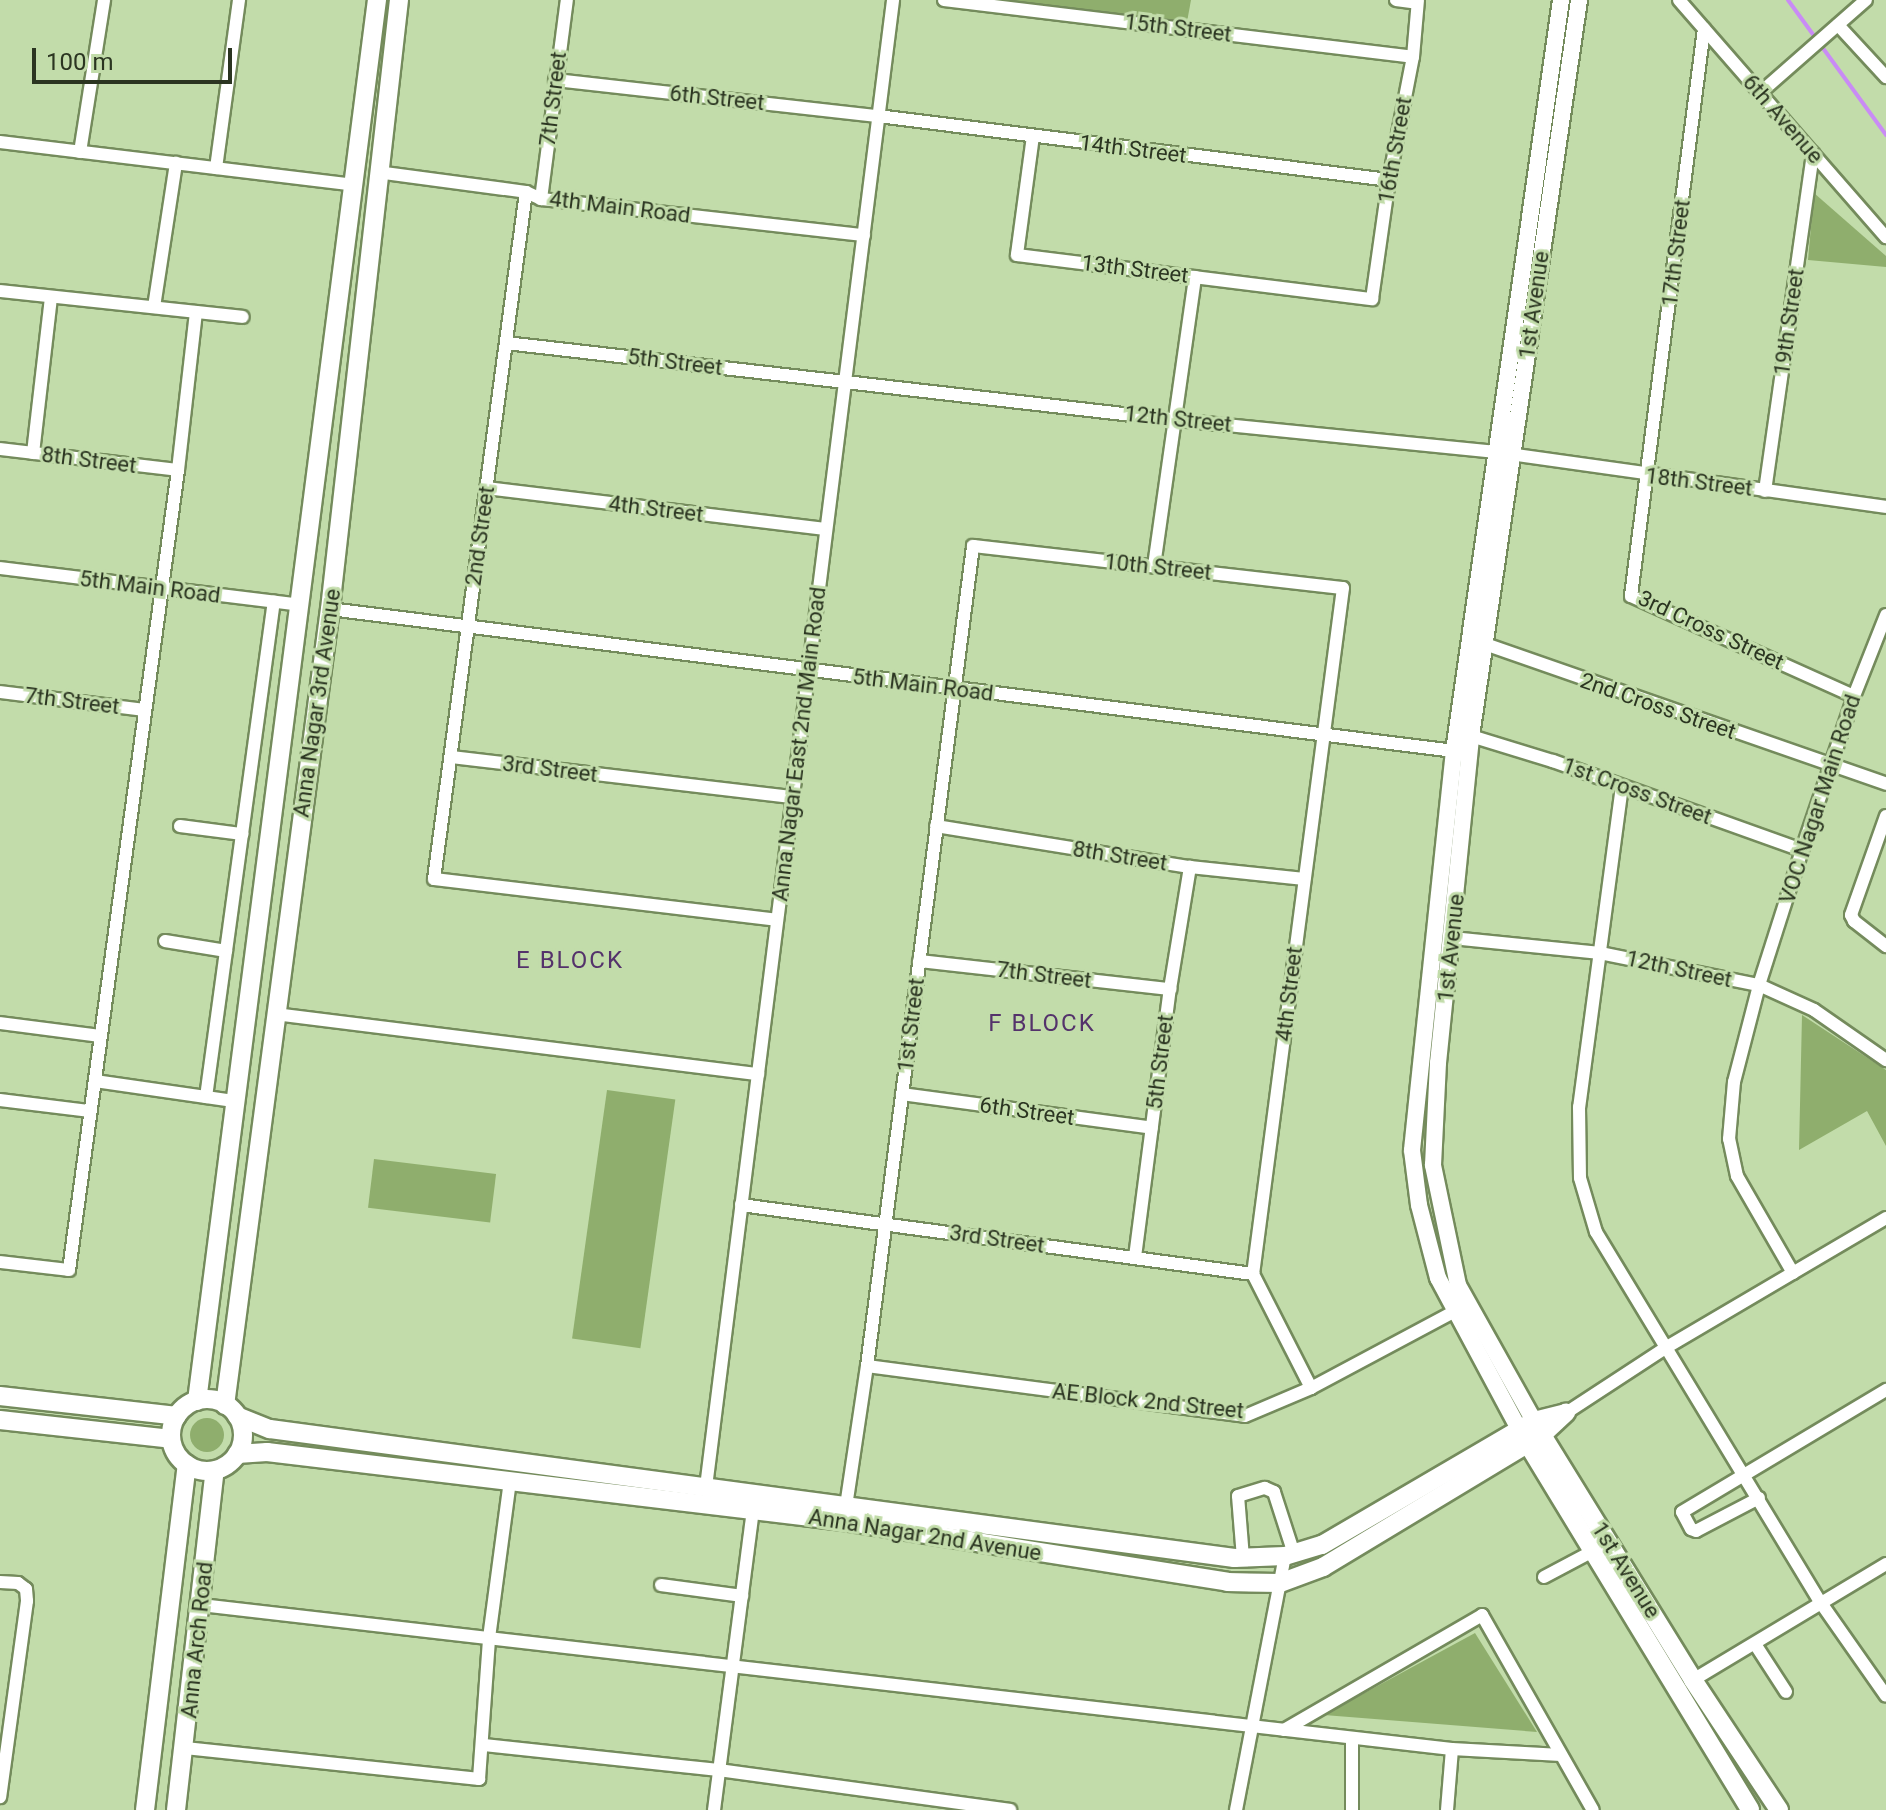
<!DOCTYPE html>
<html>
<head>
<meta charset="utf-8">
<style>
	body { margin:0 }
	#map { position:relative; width:1886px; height:1810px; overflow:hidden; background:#c2dcaa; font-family:Roboto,sans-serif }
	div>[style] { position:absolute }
	.green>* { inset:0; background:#8fae6d; transform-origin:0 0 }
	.round { border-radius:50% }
	.stream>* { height:4px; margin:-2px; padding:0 2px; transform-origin:2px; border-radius:2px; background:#c98bf5 }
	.roads { filter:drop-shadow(2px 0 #748b5c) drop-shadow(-2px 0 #748b5c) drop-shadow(0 2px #748b5c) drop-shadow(0 -2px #748b5c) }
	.minor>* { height:12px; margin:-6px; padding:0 6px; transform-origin:6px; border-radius:6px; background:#fff }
	.tertiary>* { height:16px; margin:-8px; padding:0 8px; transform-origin:8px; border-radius:8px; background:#fff }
	.secondary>* { height:18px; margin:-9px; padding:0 9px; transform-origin:9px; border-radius:9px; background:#fff }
	.secondary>.ring { margin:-9px; padding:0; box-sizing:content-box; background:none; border:18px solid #fff; border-radius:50% }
	span { translate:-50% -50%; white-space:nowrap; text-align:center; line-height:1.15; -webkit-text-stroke:6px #c2dcaa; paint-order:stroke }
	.street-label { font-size:22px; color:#2b3521 }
	.neighbourhood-label { font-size:24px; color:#54326b; letter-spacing:2px }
	.scale { position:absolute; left:32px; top:48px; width:200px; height:36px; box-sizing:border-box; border:4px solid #2b3521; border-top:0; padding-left:10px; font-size:24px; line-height:28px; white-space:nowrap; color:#2b3521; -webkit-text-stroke:6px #c2dcaa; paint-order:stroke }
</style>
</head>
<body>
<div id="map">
	<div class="green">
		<div style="clip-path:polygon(1001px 0,1191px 0,1187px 22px)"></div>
		<div style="clip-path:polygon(1814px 193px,1886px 256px,1886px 267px,1808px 260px)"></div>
		<div style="clip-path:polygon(1802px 1015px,1886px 1070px,1886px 1146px,1867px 1111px,1799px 1150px)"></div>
		<div style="left:607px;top:1090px;width:69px;height:251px;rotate:8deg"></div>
		<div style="left:374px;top:1159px;width:123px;height:49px;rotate:7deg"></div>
		<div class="round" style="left:190px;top:1418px;width:34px;height:34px"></div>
		<div style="clip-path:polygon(1475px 1633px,1537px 1732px,1324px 1715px)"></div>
	</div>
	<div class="stream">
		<div style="left:1788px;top:0;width:167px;rotate:54deg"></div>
	</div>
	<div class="roads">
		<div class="minor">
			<div style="left:944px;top:0;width:472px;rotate:6.9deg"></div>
			<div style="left:1396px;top:0;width:21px;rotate:8deg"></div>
			<div style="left:1679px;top:0;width:315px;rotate:48.9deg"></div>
			<div style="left:1838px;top:25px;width:71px;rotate:47.3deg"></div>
			<div style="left:1704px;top:29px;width:572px;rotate:97.34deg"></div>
			<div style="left:1631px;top:596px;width:244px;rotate:24.2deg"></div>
			<div style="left:555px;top:80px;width:325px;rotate:6.4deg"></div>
			<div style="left:878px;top:116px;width:515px;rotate:7.14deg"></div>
			<div style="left:1760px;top:93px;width:141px;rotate:-41.3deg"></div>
			<div style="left:1033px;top:136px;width:120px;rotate:97.7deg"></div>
			<div style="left:1017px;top:255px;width:358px;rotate:7.1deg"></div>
			<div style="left:1372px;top:299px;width:120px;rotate:-81.9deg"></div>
			<div style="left:1389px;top:180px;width:125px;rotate:-79deg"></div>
			<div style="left:1413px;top:57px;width:57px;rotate:-85deg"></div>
			<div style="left:0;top:142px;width:357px;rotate:6.9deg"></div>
			<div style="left:80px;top:152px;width:154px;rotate:-81deg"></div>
			<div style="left:216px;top:168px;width:170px;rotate:-82.2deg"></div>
			<div style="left:377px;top:172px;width:150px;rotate:7.6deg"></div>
			<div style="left:526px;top:192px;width:17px;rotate:25deg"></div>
			<div style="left:541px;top:199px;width:325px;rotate:6.4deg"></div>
			<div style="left:526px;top:192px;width:693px;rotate:97.63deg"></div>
			<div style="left:434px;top:879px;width:345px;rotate:6.8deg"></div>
			<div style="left:541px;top:199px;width:201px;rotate:-82.6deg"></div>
			<div style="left:0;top:291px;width:244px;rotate:6.1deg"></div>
			<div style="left:154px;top:307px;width:146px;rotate:-81.3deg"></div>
			<div style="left:506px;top:343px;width:674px;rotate:6.56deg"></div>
			<div style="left:1176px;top:420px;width:321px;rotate:5.7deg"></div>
			<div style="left:1495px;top:452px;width:395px;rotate:8deg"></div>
			<div style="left:0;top:449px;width:179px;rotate:6.7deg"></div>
			<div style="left:33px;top:453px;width:157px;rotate:-83.4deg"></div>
			<div style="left:486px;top:488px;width:342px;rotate:6.9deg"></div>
			<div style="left:1765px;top:491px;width:341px;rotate:-81.9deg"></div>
			<div style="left:1154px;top:566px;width:292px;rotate:-81.9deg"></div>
			<div style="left:0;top:568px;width:302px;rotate:7deg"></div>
			<div style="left:330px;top:609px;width:1141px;rotate:7.2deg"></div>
			<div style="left:1485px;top:644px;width:425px;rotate:19.2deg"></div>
			<div style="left:0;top:692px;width:146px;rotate:7.1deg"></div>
			<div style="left:1471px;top:736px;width:86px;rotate:17deg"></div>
			<div style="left:1553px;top:761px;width:264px;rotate:19.7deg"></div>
			<div style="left:451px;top:757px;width:343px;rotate:6.7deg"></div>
			<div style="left:1622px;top:786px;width:324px;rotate:97.6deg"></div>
			<div style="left:1579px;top:1107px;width:71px;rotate:89.2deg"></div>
			<div style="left:1580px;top:1178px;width:56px;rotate:73.5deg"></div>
			<div style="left:1596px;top:1232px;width:434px;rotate:58.8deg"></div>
			<div style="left:1821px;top:1603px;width:113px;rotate:55deg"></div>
			<div style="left:1886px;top:816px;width:105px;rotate:109.5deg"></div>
			<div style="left:1851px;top:915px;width:7px;rotate:63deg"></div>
			<div style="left:1854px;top:921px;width:41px;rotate:38deg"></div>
			<div style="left:180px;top:826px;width:63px;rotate:7.4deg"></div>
			<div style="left:936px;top:826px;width:257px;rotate:9.2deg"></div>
			<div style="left:1190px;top:867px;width:115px;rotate:6deg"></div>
			<div style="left:1452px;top:938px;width:149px;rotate:5.8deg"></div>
			<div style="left:1600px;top:953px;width:162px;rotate:11.4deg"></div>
			<div style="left:1759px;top:985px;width:60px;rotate:24.4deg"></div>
			<div style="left:1814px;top:1010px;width:88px;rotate:34.8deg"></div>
			<div style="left:165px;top:941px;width:62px;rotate:9.3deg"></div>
			<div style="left:919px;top:961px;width:253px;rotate:6.4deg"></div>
			<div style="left:275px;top:1014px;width:487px;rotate:7.1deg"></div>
			<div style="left:0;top:1023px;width:101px;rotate:7.4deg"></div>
			<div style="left:95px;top:1081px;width:140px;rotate:8.2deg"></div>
			<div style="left:902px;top:1094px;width:252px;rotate:7.7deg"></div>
			<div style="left:206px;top:1097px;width:500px;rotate:-82.2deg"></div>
			<div style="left:0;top:1100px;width:91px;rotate:7deg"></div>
			<div style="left:741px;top:1205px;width:517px;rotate:7.68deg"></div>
			<div style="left:1135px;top:1257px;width:270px;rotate:-82.6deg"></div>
			<div style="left:1170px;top:989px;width:124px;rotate:-80.7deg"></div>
			<div style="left:0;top:1262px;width:69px;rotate:6.6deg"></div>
			<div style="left:69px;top:1270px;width:807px;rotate:-82.24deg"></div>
			<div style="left:178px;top:470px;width:159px;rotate:-83.5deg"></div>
			<div style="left:1793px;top:1273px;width:112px;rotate:-120deg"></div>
			<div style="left:1737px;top:1176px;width:38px;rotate:-102deg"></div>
			<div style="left:1729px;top:1139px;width:57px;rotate:-85deg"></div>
			<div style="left:1734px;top:1082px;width:100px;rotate:-75.5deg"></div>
			<div style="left:1759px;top:985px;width:142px;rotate:-72.3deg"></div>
			<div style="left:1802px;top:850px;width:163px;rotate:-71.3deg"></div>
			<div style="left:1854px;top:696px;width:87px;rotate:-68.4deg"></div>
			<div style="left:867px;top:1366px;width:381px;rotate:7.5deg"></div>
			<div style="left:1245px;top:1416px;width:72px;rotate:-23deg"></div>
			<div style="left:1311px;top:1388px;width:172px;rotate:-28.1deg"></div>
			<div style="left:1566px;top:1413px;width:121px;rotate:-33.2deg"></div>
			<div style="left:1667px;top:1347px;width:254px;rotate:-30.5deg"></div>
			<div style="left:706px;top:1487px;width:1499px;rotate:-82.83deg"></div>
			<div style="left:1759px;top:1498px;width:71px;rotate:152.4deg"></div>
			<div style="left:1696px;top:1531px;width:5px;rotate:-158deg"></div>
			<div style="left:1691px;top:1529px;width:19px;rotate:-118deg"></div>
			<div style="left:1682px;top:1512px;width:238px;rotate:-30.9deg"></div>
			<div style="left:845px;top:1513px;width:149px;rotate:-81.5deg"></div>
			<div style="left:867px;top:1366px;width:827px;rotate:-82.63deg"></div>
			<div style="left:973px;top:546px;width:372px;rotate:6.5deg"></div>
			<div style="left:1343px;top:588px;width:692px;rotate:97.47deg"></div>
			<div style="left:1253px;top:1274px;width:128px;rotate:63deg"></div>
			<div style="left:1243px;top:1558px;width:62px;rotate:-94.6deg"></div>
			<div style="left:1238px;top:1496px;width:28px;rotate:-17deg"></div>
			<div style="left:1265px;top:1488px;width:10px;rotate:24deg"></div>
			<div style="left:1274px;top:1492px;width:65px;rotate:72.1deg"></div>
			<div style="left:1544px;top:1577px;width:55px;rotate:-28deg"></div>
			<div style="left:0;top:1582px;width:18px;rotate:3deg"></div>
			<div style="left:18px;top:1583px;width:10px;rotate:37deg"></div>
			<div style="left:26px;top:1589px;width:12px;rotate:85deg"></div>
			<div style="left:27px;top:1601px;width:198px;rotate:97.8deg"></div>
			<div style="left:661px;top:1585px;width:82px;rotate:7.7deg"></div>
			<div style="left:201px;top:1605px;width:1259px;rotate:6.57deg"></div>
			<div style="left:1452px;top:1749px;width:109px;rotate:3.2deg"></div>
			<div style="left:1755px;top:1644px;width:57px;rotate:57.1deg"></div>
			<div style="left:1693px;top:1680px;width:225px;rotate:-31deg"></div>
			<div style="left:1284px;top:1730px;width:229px;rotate:-30.1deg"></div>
			<div style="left:1482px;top:1615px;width:224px;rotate:60.4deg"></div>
			<div style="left:484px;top:1745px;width:236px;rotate:6.1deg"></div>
			<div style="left:719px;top:1770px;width:294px;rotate:7.8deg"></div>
			<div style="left:185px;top:1748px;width:296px;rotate:6deg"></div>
			<div style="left:479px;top:1779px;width:141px;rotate:-85.9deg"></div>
			<div style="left:489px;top:1638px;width:158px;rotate:-82.4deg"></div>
			<div style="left:714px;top:1810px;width:303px;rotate:-82.6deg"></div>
			<div style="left:1236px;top:1810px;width:259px;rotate:-79.1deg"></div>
			<div style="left:1352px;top:1810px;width:72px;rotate:-90deg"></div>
			<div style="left:1447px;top:1810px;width:61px;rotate:-85.3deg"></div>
		</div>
		<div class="tertiary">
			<div style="left:1534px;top:1421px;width:156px;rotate:-119.2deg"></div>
			<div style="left:1458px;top:1285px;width:123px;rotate:-101.8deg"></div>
			<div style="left:1433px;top:1165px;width:102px;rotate:-87.2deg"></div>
			<div style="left:1438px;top:1063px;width:329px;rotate:-84.2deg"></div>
			<div style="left:1471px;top:736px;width:744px;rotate:-81.65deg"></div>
			<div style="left:1519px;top:1429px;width:171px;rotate:-118.2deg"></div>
			<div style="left:1438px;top:1278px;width:75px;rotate:-104.6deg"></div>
			<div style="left:1419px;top:1205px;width:55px;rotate:-97.3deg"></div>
			<div style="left:1412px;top:1150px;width:401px;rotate:-84deg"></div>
			<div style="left:1454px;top:751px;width:759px;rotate:-81.89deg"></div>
		</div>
		<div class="secondary">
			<div style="left:0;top:1396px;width:178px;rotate:6.4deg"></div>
			<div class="ring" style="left:171px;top:1399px;width:54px;height:54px"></div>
			<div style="left:197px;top:1401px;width:1413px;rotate:-82.68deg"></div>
			<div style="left:225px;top:1405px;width:803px;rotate:-82.49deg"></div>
			<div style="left:330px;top:609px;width:613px;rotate:-83.54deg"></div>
			<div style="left:237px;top:1416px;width:35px;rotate:22deg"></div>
			<div style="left:270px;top:1429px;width:973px;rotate:7.62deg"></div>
			<div style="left:1234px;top:1558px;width:51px;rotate:-2.2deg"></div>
			<div style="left:1285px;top:1556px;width:39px;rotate:-17deg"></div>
			<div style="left:1322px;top:1545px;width:246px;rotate:-30.3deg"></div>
			<div style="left:1534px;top:1421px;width:30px;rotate:-14deg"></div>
			<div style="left:0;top:1420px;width:172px;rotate:6.3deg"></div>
			<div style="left:1537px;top:1427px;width:297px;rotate:58.3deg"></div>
			<div style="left:1693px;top:1680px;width:156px;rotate:56.5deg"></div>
			<div style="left:1523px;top:1436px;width:437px;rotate:58.7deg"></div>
			<div style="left:237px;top:1454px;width:30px;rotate:-4deg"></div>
			<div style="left:267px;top:1452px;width:581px;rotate:6.82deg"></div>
			<div style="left:844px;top:1521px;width:388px;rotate:9deg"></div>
			<div style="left:1227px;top:1582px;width:53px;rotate:1.1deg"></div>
			<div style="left:1280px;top:1583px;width:46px;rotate:-20.4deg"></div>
			<div style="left:1323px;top:1567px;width:256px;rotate:-31.1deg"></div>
			<div style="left:1542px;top:1435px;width:33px;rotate:-43deg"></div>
			<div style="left:145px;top:1810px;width:348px;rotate:-83.1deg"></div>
			<div style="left:176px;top:1810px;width:342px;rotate:-83.5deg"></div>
		</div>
	</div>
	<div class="street-label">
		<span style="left:1178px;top:28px;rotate:7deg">15th Street</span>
		<span style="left:717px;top:98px;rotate:6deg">6th Street</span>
		<span style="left:553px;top:99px;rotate:-83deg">7th Street</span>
		<span style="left:1783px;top:119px;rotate:49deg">6th Avenue</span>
		<span style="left:1133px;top:149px;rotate:7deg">14th Street</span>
		<span style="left:1395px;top:150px;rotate:-80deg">16th Street</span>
		<span style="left:620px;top:207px;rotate:7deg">4th Main Road</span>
		<span style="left:1676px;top:253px;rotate:-83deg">17th Street</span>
		<span style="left:1135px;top:269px;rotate:7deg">13th Street</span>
		<span style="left:1534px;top:305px;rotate:-82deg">1st Avenue</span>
		<span style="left:1789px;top:322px;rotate:-82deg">19th Street</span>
		<span style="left:675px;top:362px;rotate:7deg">5th Street</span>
		<span style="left:1178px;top:419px;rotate:6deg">12th Street</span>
		<span style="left:89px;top:460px;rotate:7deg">8th Street</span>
		<span style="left:1699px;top:482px;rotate:7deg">18th Street</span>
		<span style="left:656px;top:509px;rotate:7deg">4th Street</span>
		<span style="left:480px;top:536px;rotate:-82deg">2nd Street</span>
		<span style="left:1158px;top:567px;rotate:6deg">10th Street</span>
		<span style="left:150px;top:587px;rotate:7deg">5th Main Road</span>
		<span style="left:1711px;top:630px;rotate:25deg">3rd Cross Street</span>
		<span style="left:923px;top:685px;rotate:7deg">5th Main Road</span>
		<span style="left:72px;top:701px;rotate:7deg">7th Street</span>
		<span style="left:317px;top:703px;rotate:-82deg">Anna Nagar 3rd Avenue</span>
		<span style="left:1658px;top:706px;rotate:19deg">2nd Cross Street</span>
		<span style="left:799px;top:744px;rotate:-83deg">Anna Nagar East 2nd Main Road</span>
		<span style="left:550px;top:769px;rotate:7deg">3rd Street</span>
		<span style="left:1637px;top:791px;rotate:20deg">1st Cross Street</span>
		<span style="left:1820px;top:799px;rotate:-72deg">VOC Nagar Main Road</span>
		<span style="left:1120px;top:856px;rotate:9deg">8th Street</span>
		<span style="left:1451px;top:948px;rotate:-84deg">1st Avenue</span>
		<span style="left:1679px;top:969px;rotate:12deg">12th Street</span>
		<span style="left:1044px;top:975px;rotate:7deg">7th Street</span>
		<span style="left:1289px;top:994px;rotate:-83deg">4th Street</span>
		<span style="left:911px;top:1025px;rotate:-83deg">1st Street</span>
		<span style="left:1160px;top:1062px;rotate:-83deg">5th Street</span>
		<span style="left:1027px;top:1111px;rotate:8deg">6th Street</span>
		<span style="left:997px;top:1239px;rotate:8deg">3rd Street</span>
		<span style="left:1148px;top:1401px;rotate:6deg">AE Block 2nd Street</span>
		<span style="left:925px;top:1535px;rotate:9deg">Anna Nagar 2nd Avenue</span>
		<span style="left:1626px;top:1570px;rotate:58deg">1st Avenue</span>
		<span style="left:197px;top:1640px;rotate:-84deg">Anna Arch Road</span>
	</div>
	<div class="neighbourhood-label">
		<span style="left:570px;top:961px">E BLOCK</span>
		<span style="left:1042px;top:1024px">F BLOCK</span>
	</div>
	<div class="scale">100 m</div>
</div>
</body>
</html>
